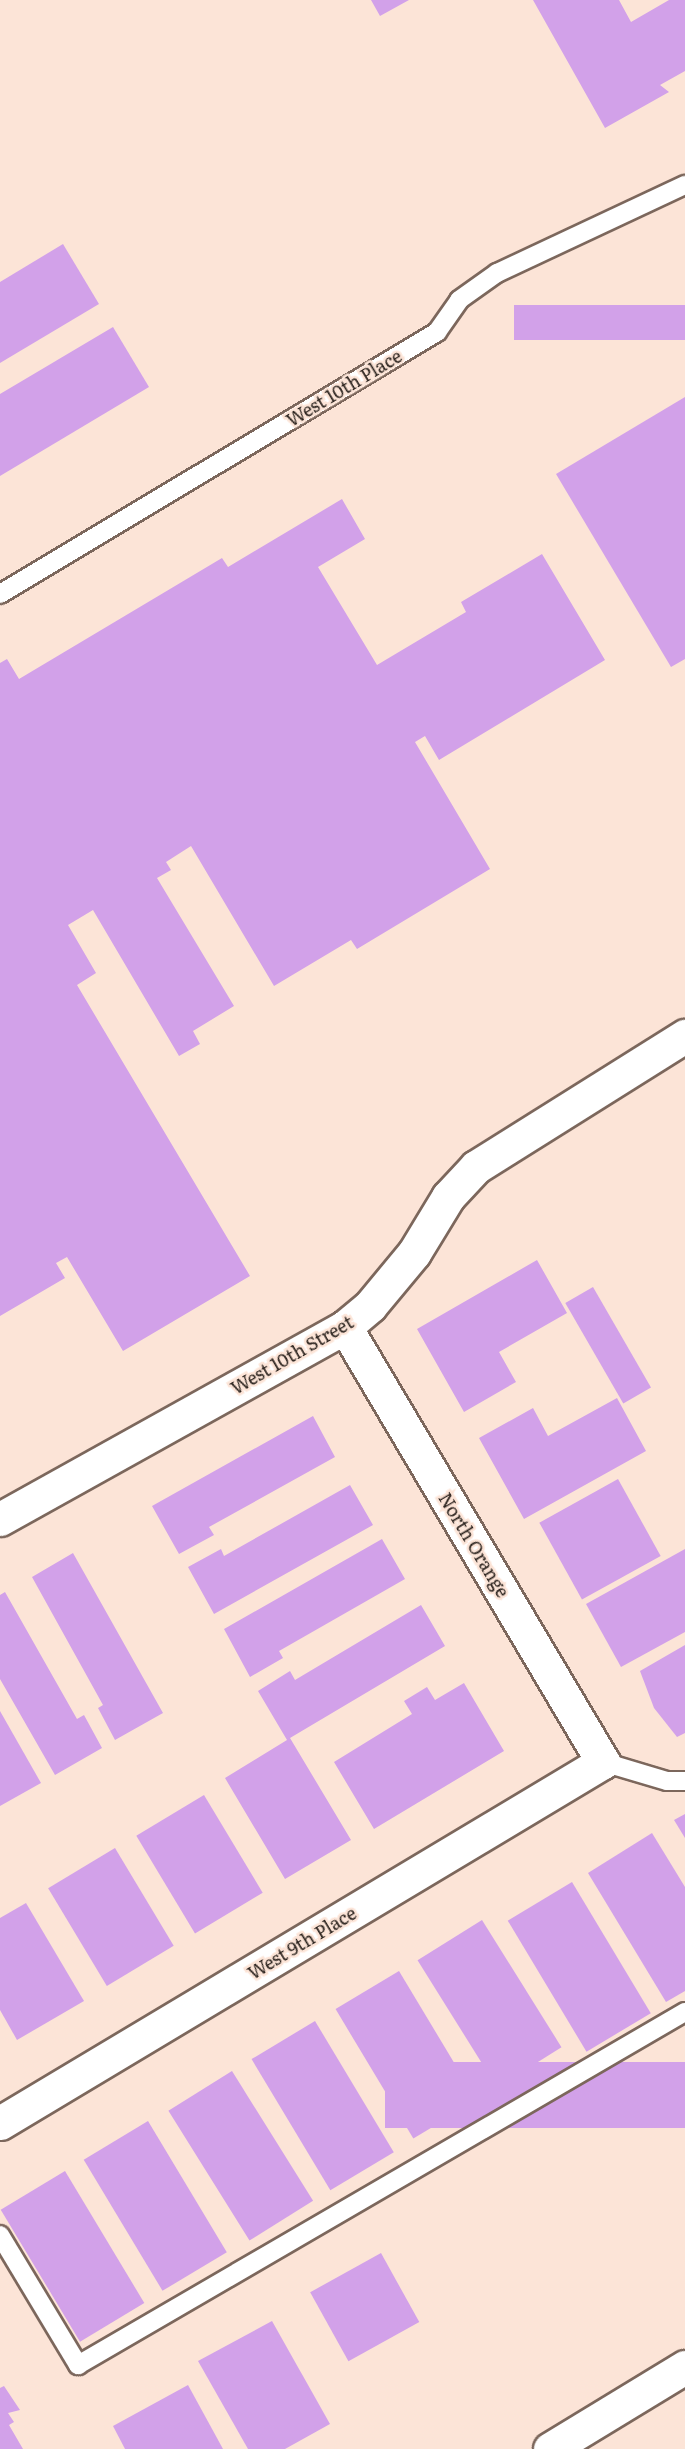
<!DOCTYPE html>
<html>
<head>
<meta charset="utf-8">
<style>
	body { margin:0 }
	#map { position:relative; width:685px; height:2449px; overflow:hidden; background:#fce4d7; font-family:Literata,serif }
	div>[style] { position:absolute }
	.building>* { inset:0; background:#d2a1e9; transform-origin:0 0 }
	.roads { filter:drop-shadow(2px 0 #7c675c) drop-shadow(-2px 0 #7c675c) drop-shadow(0 2px #7c675c) drop-shadow(0 -2px #7c675c) }
	.lane>* { height:18px; margin:-9px; padding:0 9px; transform-origin:9px; border-radius:9px; background:#fff }
	.street>* { height:33px; margin:-16.5px; padding:0 16.5px; transform-origin:16.5px; border-radius:16.5px; background:#fff }
	span { translate:-50% -50%; white-space:nowrap; text-align:center; line-height:1.15; -webkit-text-stroke:5px #fce4d7; paint-order:stroke }
	.street-label { font-size:18px; color:#2b231e }
</style>
</head>
<body>
<div id="map">
	<div class="building">
		<div style="clip-path:polygon(371px 0,409px 0,380px 16px)"></div>
		<div style="clip-path:polygon(533px 0,619px 0,631px 22px,669px 0,685px 0,685px 71px,660px 85px,669px 92px,605px 128px)"></div>
		<div style="clip-path:polygon(63px 244px,99px 304px,0 363px,0 282px)"></div>
		<div style="left:685px;top:305px;width:35px;height:171px;rotate:90deg"></div>
		<div style="clip-path:polygon(113px 327px,149px 387px,0 476px,0 394px)"></div>
		<div style="clip-path:polygon(685px 397px,685px 659px,671px 667px,556px 474px)"></div>
		<div style="clip-path:polygon(342px 499px,365px 539px,318px 567px,377px 665px,466px 612px,461px 602px,542px 554px,605px 660px,439px 760px,425px 736px,415px 742px,490px 869px,357px 949px,351px 940px,274px 986px,191px 846px,166px 862px,171px 870px,157px 878px,234px 1006px,193px 1031px,200px 1044px,179px 1056px,93px 910px,68px 925px,96px 973px,77px 985px,250px 1276px,123px 1351px,67px 1257px,56px 1263px,65px 1278px,0 1316px,0 663px,7px 659px,19px 679px,222px 558px,228px 567px)"></div>
		<div style="clip-path:polygon(537px 1260px,567px 1313px,499px 1352px,516px 1382px,464px 1412px,417px 1329px)"></div>
		<div style="left:593px;top:1287px;width:116px;height:32px;rotate:60deg"></div>
		<div style="clip-path:polygon(617px 1398px,646px 1451px,524px 1519px,479px 1438px,533px 1408px,548px 1436px)"></div>
		<div style="clip-path:polygon(313px 1416px,335px 1457px,209px 1527px,214px 1535px,179px 1554px,152px 1506px)"></div>
		<div style="left:618px;top:1479px;width:88px;height:90px;rotate:61deg"></div>
		<div style="clip-path:polygon(350px 1485px,373px 1525px,214px 1614px,188px 1567px,221px 1549px,224px 1556px)"></div>
		<div style="clip-path:polygon(382px 1539px,405px 1579px,279px 1651px,283px 1658px,250px 1677px,224px 1629px)"></div>
		<div style="clip-path:polygon(685px 1549px,685px 1632px,621px 1667px,586px 1604px)"></div>
		<div style="clip-path:polygon(73px 1553px,163px 1713px,115px 1740px,98px 1708px,103px 1705px,32px 1577px)"></div>
		<div style="clip-path:polygon(5px 1592px,77px 1719px,84px 1715px,102px 1748px,55px 1775px,0 1679px,0 1595px)"></div>
		<div style="clip-path:polygon(421px 1605px,445px 1646px,290px 1738px,351px 1840px,285px 1879px,225px 1778px,287px 1740px,258px 1691px,290px 1671px,295px 1680px)"></div>
		<div style="clip-path:polygon(685px 1645px,685px 1733px,677px 1737px,654px 1708px,640px 1671px)"></div>
		<div style="clip-path:polygon(464px 1683px,504px 1751px,374px 1829px,334px 1762px,412px 1714px,404px 1701px,427px 1687px,435px 1700px)"></div>
		<div style="clip-path:polygon(0 1711px,41px 1783px,0 1806px)"></div>
		<div style="left:204px;top:1795px;width:114px;height:79px;rotate:59deg"></div>
		<div style="clip-path:polygon(685px 1814px,685px 1838px,674px 1820px)"></div>
		<div style="clip-path:polygon(652px 1833px,685px 1887px,685px 1991px,666px 2002px,588px 1873px)"></div>
		<div style="left:115px;top:1848px;width:114px;height:78px;rotate:59deg"></div>
		<div style="left:572px;top:1882px;width:153px;height:75px;rotate:59deg"></div>
		<div style="clip-path:polygon(26px 1903px,84px 2001px,17px 2040px,0 2010px,0 1918px)"></div>
		<div style="left:482px;top:1920px;width:150px;height:76px;rotate:58deg"></div>
		<div style="left:399px;top:1971px;width:151px;height:74px;rotate:59deg"></div>
		<div style="left:315px;top:2021px;width:153px;height:74px;rotate:59deg"></div>
		<div style="left:685px;top:2062px;width:66px;height:300px;rotate:90deg"></div>
		<div style="left:232px;top:2071px;width:153px;height:75px;rotate:58deg"></div>
		<div style="left:148px;top:2121px;width:153px;height:75px;rotate:59deg"></div>
		<div style="left:65px;top:2171px;width:154px;height:75px;rotate:59deg"></div>
		<div style="left:381px;top:2253px;width:79px;height:81px;rotate:61deg"></div>
		<div style="clip-path:polygon(272px 2321px,330px 2424px,285px 2449px,248px 2449px,198px 2361px)"></div>
		<div style="clip-path:polygon(188px 2385px,223px 2449px,125px 2449px,113px 2426px)"></div>
		<div style="clip-path:polygon(4px 2386px,20px 2410px,8px 2413px,14px 2422px,9px 2425px,23px 2449px,0 2449px,0 2388px)"></div>
	</div>
	<div class="roads">
		<div class="lane">
			<div style="left:0;top:594px;width:510px;rotate:-30.94deg"></div>
			<div style="left:437px;top:332px;width:39px;rotate:-55deg"></div>
			<div style="left:459px;top:300px;width:47px;rotate:-35.4deg"></div>
			<div style="left:497px;top:273px;width:208px;rotate:-25.1deg"></div>
			<div style="left:603px;top:1762px;width:67px;rotate:16.5deg"></div>
			<div style="left:667px;top:1781px;width:18px"></div>
			<div style="left:0;top:2235px;width:152px;rotate:59deg"></div>
			<div style="left:78px;top:2365px;width:702px;rotate:-30.18deg"></div>
		</div>
		<div class="street">
			<div style="left:0;top:1519px;width:395px;rotate:-29.1deg"></div>
			<div style="left:345px;top:1327px;width:33px;rotate:-40deg"></div>
			<div style="left:370px;top:1306px;width:69px;rotate:-50.3deg"></div>
			<div style="left:414px;top:1253px;width:66px;rotate:-58.7deg"></div>
			<div style="left:448px;top:1197px;width:41px;rotate:-47deg"></div>
			<div style="left:476px;top:1167px;width:247px;rotate:-32.1deg"></div>
			<div style="left:0;top:2123px;width:703px;rotate:-30.91deg"></div>
			<div style="left:603px;top:1762px;width:506px;rotate:-120.67deg"></div>
			<div style="left:550px;top:2449px;width:158px;rotate:-31.3deg"></div>
		</div>
	</div>
	<div class="street-label">
		<span style="left:344px;top:388px;rotate:-31deg">West 10th Place</span>
		<span style="left:292px;top:1355px;rotate:-30deg">West 10th Street</span>
		<span style="left:474px;top:1545px;rotate:59deg">North Orange</span>
		<span style="left:302px;top:1943px;rotate:-31deg">West 9th Place</span>
	</div>
</div>
</body>
</html>
